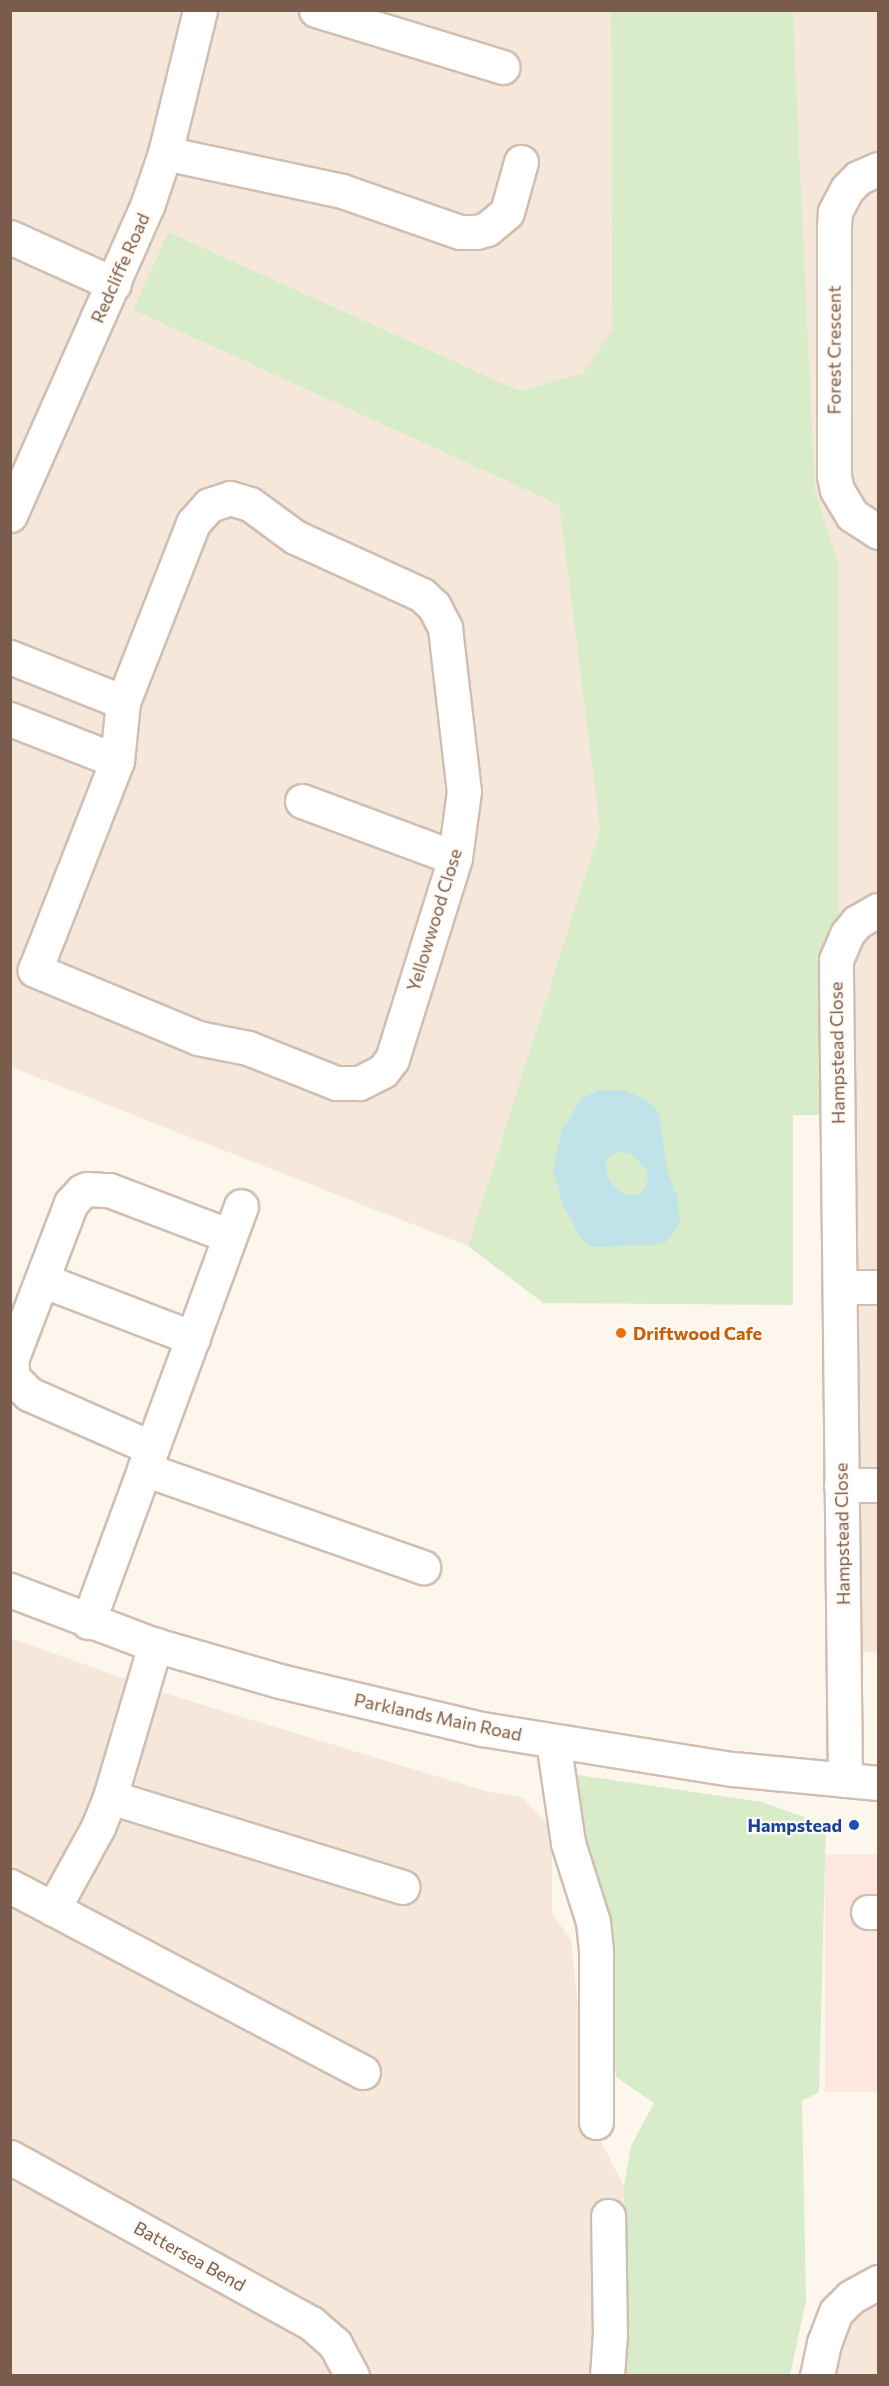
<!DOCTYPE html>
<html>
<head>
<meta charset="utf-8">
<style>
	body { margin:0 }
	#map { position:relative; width:889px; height:2386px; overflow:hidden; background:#fdf6ec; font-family:Commissioner,sans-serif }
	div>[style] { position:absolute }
	.residential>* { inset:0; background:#f5e8da }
	.commercial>* { inset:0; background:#fde8e0; transform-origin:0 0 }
	.green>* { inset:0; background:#d8ecc9 }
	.water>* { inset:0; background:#bfe3e8 }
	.roads { filter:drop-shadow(2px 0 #d1beb0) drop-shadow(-2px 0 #d1beb0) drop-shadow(0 2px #d1beb0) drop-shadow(0 -2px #d1beb0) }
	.minor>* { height:33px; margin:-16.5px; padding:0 16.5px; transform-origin:16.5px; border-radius:16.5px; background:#fff }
	.dots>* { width:16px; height:16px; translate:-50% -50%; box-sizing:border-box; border:3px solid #fffaf3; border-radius:50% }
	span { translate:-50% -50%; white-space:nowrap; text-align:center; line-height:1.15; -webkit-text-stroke:4.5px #fffaf3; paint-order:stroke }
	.street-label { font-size:18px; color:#7a5c4d }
	.food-label { font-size:18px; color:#c56008; font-weight:700 }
	.left { translate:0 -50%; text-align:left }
	.transit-label { font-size:18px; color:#164399; font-weight:700 }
	.right { translate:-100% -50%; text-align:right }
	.frame { position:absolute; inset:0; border:12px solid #7a5c4d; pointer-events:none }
</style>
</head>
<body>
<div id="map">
	<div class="residential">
		<div style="clip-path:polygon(10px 11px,611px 11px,612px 330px,584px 373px,520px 391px,168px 232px,133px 310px,559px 505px,600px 828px,468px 1246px,11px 1067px)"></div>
		<div style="clip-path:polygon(793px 11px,878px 11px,878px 1653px,840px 1651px,834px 1116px,819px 1115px,819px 953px,839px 915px,839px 564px,815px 491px)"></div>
		<div style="clip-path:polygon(10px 1638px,177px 1697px,485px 1791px,522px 1797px,552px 1830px,552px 1913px,571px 1940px,590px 2120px,624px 2186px,626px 2375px,11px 2375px)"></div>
		<div style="clip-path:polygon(878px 2280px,878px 2375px,815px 2376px,822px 2343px)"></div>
	</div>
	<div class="commercial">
		<div style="left:825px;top:1854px;width:53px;height:238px"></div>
	</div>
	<div class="green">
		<div style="clip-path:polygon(611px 11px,793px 11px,815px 491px,839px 564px,839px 915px,819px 953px,819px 1115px,793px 1115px,793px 1305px,543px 1303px,468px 1246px,600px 828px,559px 505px,133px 310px,168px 232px,520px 391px,583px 373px,612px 330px)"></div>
		<div style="clip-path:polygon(571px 1774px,762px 1802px,826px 1825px,819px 2092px,802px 2101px,806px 2301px,790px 2375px,626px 2375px,624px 2186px,631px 2146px,654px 2103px,616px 2077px,611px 2026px,612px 1931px,589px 1878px)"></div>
	</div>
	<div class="water">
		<div style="clip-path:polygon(evenodd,600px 1090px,625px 1090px,648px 1101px,659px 1113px,667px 1171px,677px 1196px,679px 1214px,680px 1224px,666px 1242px,652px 1245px,591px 1247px,581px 1239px,563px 1205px,553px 1170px,562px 1130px,582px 1098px,600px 1090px,617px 1151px,632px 1154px,646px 1170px,648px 1178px,645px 1189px,639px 1195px,624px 1194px,612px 1184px,606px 1172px,606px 1160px,617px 1151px)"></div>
	</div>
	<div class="roads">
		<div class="minor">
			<div style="left:316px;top:10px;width:195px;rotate:17deg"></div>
			<div style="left:165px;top:153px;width:181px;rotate:12.1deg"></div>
			<div style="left:342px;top:191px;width:125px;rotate:19.2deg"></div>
			<div style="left:460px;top:232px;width:16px"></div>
			<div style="left:476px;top:232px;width:11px;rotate:-15deg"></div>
			<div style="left:487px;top:229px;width:26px;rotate:-40deg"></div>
			<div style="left:507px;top:212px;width:52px;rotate:-74.4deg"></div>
			<div style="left:878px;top:169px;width:22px;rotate:156deg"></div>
			<div style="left:858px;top:178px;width:16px;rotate:135deg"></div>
			<div style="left:847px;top:189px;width:26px;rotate:118deg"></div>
			<div style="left:835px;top:212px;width:13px;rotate:94deg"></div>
			<div style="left:834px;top:225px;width:251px;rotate:90deg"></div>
			<div style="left:834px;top:476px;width:14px;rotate:78deg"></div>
			<div style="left:837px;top:490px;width:29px;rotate:59deg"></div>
			<div style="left:852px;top:515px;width:31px;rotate:33deg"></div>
			<div style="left:10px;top:237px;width:114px;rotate:24.3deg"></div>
			<div style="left:230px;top:498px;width:21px;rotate:17deg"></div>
			<div style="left:250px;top:504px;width:56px;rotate:36.3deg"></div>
			<div style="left:295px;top:537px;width:140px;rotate:24.5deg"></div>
			<div style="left:422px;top:595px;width:16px;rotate:43deg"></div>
			<div style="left:434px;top:606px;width:25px;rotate:63deg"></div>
			<div style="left:445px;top:628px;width:164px;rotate:83.4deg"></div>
			<div style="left:464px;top:791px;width:68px;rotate:97.7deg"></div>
			<div style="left:455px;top:858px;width:211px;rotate:107.4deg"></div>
			<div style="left:392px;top:1059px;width:15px;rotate:127deg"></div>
			<div style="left:383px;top:1071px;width:27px;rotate:153deg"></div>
			<div style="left:359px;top:1083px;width:23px;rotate:180deg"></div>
			<div style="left:336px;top:1083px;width:95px;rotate:-158.3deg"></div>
			<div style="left:248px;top:1048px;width:51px;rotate:-168.7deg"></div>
			<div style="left:198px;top:1038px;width:177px;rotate:-157.4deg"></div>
			<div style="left:35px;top:970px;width:225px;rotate:-68.6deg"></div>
			<div style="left:117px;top:761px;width:59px;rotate:-84.2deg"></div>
			<div style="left:123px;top:702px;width:192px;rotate:-68.6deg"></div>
			<div style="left:193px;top:523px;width:24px;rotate:-48deg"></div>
			<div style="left:209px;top:505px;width:22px;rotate:-18deg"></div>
			<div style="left:10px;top:515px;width:338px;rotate:-66.1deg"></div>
			<div style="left:147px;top:206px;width:56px;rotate:-71.2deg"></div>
			<div style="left:165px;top:153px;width:147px;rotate:-76.2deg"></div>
			<div style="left:10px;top:657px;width:122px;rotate:21.7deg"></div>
			<div style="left:10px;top:719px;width:115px;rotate:21.4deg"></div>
			<div style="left:302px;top:801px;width:163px;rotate:20.4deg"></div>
			<div style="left:42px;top:1280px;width:162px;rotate:21deg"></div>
			<div style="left:840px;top:1287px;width:38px"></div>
			<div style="left:152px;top:1448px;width:134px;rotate:-156.3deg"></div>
			<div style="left:29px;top:1394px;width:23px;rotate:-135deg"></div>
			<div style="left:13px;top:1378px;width:18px;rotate:-96deg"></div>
			<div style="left:11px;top:1360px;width:168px;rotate:-69.1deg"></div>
			<div style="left:71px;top:1203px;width:16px;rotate:-47deg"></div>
			<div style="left:82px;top:1191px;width:5px;rotate:-22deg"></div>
			<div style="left:87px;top:1189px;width:22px;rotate:3deg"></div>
			<div style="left:109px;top:1190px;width:129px;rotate:20.8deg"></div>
			<div style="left:144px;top:1469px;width:296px;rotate:19.4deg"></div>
			<div style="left:841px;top:1485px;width:37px"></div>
			<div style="left:10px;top:1590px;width:155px;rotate:20.8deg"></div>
			<div style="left:155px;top:1645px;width:130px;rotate:16.1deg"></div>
			<div style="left:280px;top:1681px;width:208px;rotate:13.4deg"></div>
			<div style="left:482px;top:1729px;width:254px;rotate:9.1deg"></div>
			<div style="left:733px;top:1769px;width:146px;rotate:5.5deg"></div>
			<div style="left:88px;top:1622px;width:443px;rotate:-69.8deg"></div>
			<div style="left:553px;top:1741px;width:103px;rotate:81.6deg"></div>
			<div style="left:568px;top:1843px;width:83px;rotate:72.4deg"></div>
			<div style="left:593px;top:1922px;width:29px;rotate:84deg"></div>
			<div style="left:596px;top:1951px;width:171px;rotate:90deg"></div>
			<div style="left:845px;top:1780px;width:805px;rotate:-90.64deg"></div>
			<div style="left:836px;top:975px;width:15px;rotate:-90deg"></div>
			<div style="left:836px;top:960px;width:28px;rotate:-67deg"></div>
			<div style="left:847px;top:934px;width:16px;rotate:-50deg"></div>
			<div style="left:857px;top:922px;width:24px;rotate:-30deg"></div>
			<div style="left:110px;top:1797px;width:306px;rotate:17.1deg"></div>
			<div style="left:10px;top:1886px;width:399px;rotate:27.8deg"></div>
			<div style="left:53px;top:1909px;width:94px;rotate:-61.2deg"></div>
			<div style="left:98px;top:1827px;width:32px;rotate:-68deg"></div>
			<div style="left:110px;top:1797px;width:159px;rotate:-73.5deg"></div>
			<div style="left:868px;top:1912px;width:10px"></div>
			<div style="left:10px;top:2157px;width:344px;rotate:28.9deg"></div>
			<div style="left:311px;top:2323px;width:32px;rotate:41deg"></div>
			<div style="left:335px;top:2344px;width:36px;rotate:62deg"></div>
			<div style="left:607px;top:2376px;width:39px;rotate:-86deg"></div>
			<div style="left:610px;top:2337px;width:121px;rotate:-90.9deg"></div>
			<div style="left:817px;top:2376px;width:34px;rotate:-78deg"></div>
			<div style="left:824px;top:2343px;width:33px;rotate:-69deg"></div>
			<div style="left:836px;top:2312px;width:21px;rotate:-45deg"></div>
			<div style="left:851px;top:2297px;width:31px;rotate:-29deg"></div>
		</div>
	</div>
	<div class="dots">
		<div style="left:621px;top:1333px;background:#e8710a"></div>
		<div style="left:854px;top:1825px;background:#1a4fb4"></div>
	</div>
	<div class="street-label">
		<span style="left:120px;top:268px;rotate:-66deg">Redcliffe Road</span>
		<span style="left:834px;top:350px;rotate:-90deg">Forest Crescent</span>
		<span style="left:434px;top:920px;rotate:-73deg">Yellowwood Close</span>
		<span style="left:837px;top:1053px;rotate:-91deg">Hampstead Close</span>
		<span style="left:842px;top:1534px;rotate:-91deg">Hampstead Close</span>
		<span style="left:438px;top:1717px;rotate:12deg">Parklands Main Road</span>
		<span style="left:190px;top:2256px;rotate:29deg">Battersea Bend</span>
	</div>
	<div class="food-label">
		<span class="left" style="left:633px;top:1333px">Driftwood Cafe</span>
	</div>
	<div class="transit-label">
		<span class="right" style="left:842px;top:1825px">Hampstead</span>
	</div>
	<div class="frame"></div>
</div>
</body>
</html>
